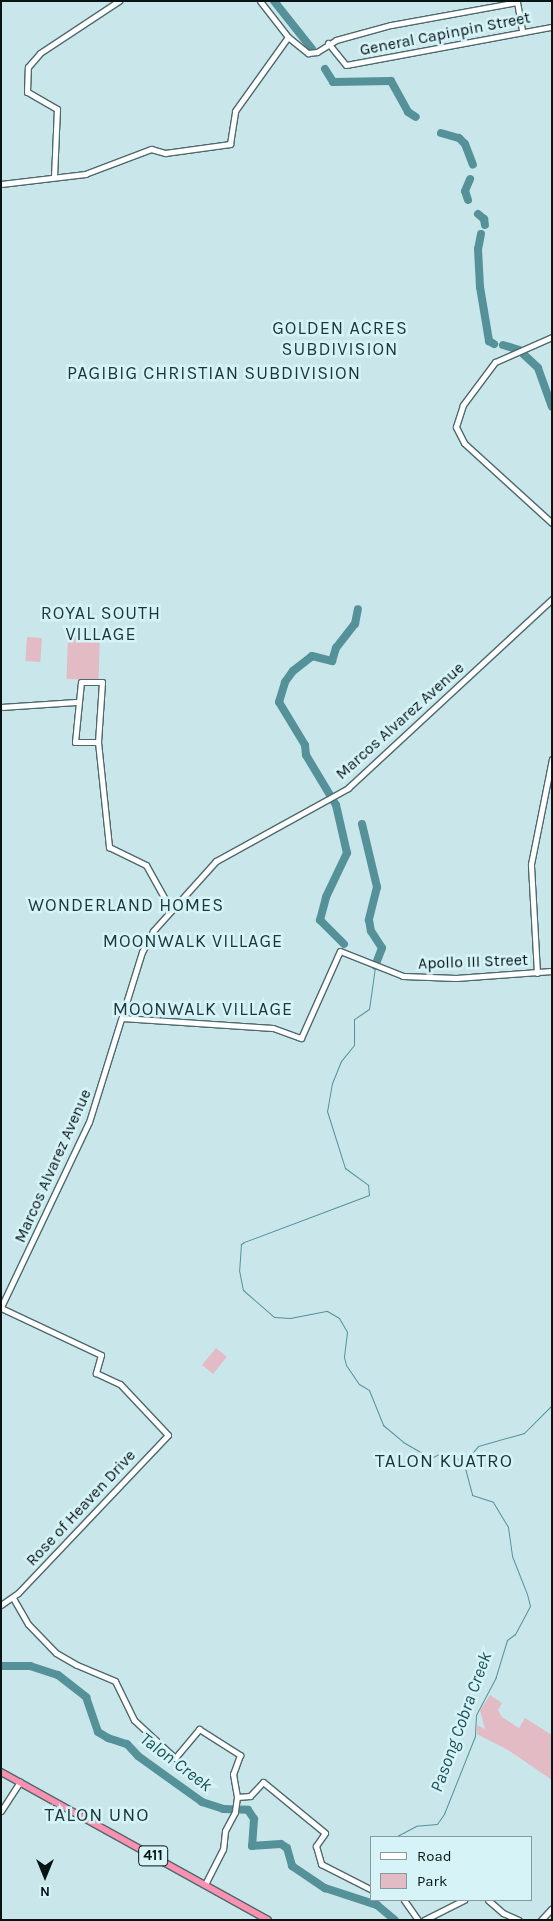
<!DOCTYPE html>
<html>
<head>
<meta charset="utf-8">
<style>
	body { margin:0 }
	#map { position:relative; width:553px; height:1921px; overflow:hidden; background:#c9e7eb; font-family:Karla,sans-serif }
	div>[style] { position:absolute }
	.green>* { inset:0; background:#e2bbc4; transform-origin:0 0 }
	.stream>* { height:1px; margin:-0.5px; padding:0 0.5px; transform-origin:0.5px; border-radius:0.5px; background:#559199 }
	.river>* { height:8px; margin:-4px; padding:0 4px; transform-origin:4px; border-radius:4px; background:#559199 }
	.roads { filter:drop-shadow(1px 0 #4e696c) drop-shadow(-1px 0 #4e696c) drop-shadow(0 1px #4e696c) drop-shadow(0 -1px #4e696c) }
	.secondary>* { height:5px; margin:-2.5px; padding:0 2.5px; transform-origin:2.5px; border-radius:2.5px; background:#fff }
	.highway>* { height:6px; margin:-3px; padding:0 3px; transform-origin:3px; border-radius:3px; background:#fb91b0 }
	span { translate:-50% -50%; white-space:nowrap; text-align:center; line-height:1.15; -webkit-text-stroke:5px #d6f4f8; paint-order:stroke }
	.shield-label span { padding:1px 4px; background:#d6f4f8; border:1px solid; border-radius:4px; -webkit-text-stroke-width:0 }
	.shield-label { font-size:15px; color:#081315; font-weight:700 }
	.street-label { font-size:16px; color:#081315 }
	.neighbourhood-label { font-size:18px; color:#1c3639; letter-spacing:1px }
	.water-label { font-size:18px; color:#1e5359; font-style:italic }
	.quarter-label { font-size:19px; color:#1c3639; letter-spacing:1px }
	.frame { position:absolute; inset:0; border:2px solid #081315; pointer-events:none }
	.legend { position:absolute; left:370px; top:1836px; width:162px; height:65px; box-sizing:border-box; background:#d6f4f8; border:1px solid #849a9d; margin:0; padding:6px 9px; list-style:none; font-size:15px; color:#081315 }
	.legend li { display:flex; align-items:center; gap:10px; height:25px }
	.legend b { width:25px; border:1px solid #849a9d }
	.north { position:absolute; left:20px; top:1851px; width:50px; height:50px; -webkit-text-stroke:4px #d6f4f8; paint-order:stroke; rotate:180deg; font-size:14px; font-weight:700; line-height:20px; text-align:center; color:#081315 }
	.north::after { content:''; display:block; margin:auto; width:18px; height:22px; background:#081315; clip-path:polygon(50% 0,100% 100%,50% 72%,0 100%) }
</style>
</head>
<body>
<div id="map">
	<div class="green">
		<div style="left:68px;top:636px;width:32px;height:43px;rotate:2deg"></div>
		<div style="left:27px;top:637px;width:15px;height:24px;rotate:4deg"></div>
		<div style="left:216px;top:1348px;width:14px;height:22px;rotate:39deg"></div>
		<div style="clip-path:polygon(490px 1695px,502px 1703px,498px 1710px,502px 1717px,519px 1728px,525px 1718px,552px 1735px,552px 1780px,508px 1750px,477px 1734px,477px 1725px,485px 1729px,480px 1710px)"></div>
	</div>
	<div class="stream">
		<div style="left:375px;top:967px;width:42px;rotate:98.1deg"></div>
		<div style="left:369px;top:1009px;width:18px;rotate:146deg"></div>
		<div style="left:354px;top:1019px;width:26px;rotate:90deg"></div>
		<div style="left:354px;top:1045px;width:21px;rotate:129deg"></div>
		<div style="left:341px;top:1061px;width:24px;rotate:112deg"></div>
		<div style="left:332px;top:1083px;width:28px;rotate:100deg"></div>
		<div style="left:327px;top:1111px;width:60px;rotate:72.5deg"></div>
		<div style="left:345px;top:1168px;width:29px;rotate:36deg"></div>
		<div style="left:368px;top:1185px;width:10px;rotate:84deg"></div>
		<div style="left:369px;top:1195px;width:134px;rotate:159.4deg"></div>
		<div style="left:244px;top:1242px;width:4px;rotate:146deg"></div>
		<div style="left:241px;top:1244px;width:26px;rotate:94deg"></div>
		<div style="left:239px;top:1270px;width:20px;rotate:79deg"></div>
		<div style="left:243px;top:1290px;width:41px;rotate:41.1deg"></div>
		<div style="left:274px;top:1317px;width:16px;rotate:4deg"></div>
		<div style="left:290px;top:1318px;width:38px;rotate:-11deg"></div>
		<div style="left:327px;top:1311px;width:14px;rotate:30deg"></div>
		<div style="left:339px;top:1318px;width:16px;rotate:60deg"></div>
		<div style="left:347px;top:1332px;width:25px;rotate:97deg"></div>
		<div style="left:344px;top:1357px;width:8px;rotate:76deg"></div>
		<div style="left:346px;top:1365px;width:23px;rotate:56deg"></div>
		<div style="left:359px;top:1384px;width:12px;rotate:31deg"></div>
		<div style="left:369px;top:1390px;width:38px;rotate:68deg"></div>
		<div style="left:383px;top:1425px;width:26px;rotate:40deg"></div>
		<div style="left:403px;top:1442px;width:32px;rotate:30deg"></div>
		<div style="left:431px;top:1458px;width:9px;rotate:-27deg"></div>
		<div style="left:439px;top:1454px;width:18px;rotate:13deg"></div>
		<div style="left:457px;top:1458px;width:13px;rotate:51deg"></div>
		<div style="left:465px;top:1468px;width:28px;rotate:75deg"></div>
		<div style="left:472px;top:1495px;width:22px;rotate:18deg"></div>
		<div style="left:493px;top:1502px;width:29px;rotate:59deg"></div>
		<div style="left:508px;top:1527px;width:29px;rotate:82deg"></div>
		<div style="left:512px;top:1556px;width:41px;rotate:68.5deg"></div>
		<div style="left:527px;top:1594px;width:12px;rotate:76deg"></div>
		<div style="left:530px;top:1606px;width:32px;rotate:118deg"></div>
		<div style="left:515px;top:1634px;width:10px;rotate:143deg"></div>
		<div style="left:507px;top:1640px;width:39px;rotate:107deg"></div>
		<div style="left:496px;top:1677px;width:43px;rotate:117.8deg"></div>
		<div style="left:476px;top:1715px;width:21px;rotate:93deg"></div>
		<div style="left:475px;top:1736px;width:84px;rotate:111.7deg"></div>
		<div style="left:444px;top:1814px;width:12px;rotate:125deg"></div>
		<div style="left:437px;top:1824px;width:21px;rotate:175deg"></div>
		<div style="left:416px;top:1826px;width:24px;rotate:152deg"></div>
		<div style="left:463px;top:1464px;width:23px;rotate:-50deg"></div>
		<div style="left:478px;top:1446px;width:48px;rotate:-15.8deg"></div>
		<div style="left:524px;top:1433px;width:40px;rotate:-45deg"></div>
		<div style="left:377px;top:1905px;width:5px;rotate:-90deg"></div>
	</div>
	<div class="river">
		<div style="left:274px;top:1px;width:61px;rotate:51.6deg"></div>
		<div style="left:325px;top:69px;width:15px;rotate:58deg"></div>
		<div style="left:333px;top:82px;width:58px;rotate:-1deg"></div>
		<div style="left:391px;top:81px;width:35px;rotate:61deg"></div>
		<div style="left:408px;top:112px;width:9px;rotate:32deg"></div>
		<div style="left:441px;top:133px;width:19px;rotate:16deg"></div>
		<div style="left:459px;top:138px;width:8px;rotate:45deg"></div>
		<div style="left:465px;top:144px;width:22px;rotate:69deg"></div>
		<div style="left:468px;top:200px;width:9px;rotate:-108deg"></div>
		<div style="left:465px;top:191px;width:13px;rotate:-67deg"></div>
		<div style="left:478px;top:214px;width:8px;rotate:40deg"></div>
		<div style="left:484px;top:219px;width:6px;rotate:81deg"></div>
		<div style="left:481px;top:234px;width:15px;rotate:101deg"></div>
		<div style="left:478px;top:249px;width:38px;rotate:87deg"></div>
		<div style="left:480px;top:287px;width:55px;rotate:80.5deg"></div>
		<div style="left:489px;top:341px;width:6px;rotate:31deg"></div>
		<div style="left:503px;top:345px;width:17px;rotate:17deg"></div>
		<div style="left:519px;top:350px;width:26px;rotate:43deg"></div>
		<div style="left:538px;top:368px;width:41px;rotate:70.3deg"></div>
		<div style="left:362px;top:824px;width:65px;rotate:76.6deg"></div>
		<div style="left:377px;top:887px;width:34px;rotate:104deg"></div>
		<div style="left:369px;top:920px;width:11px;rotate:80deg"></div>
		<div style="left:371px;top:931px;width:20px;rotate:57deg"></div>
		<div style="left:382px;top:948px;width:19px;rotate:111deg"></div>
		<div style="left:344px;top:944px;width:34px;rotate:-135deg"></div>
		<div style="left:320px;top:920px;width:24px;rotate:-75deg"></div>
		<div style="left:326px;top:897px;width:49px;rotate:-64.5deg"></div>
		<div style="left:347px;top:853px;width:49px;rotate:-102.9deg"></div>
		<div style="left:336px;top:805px;width:58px;rotate:-121deg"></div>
		<div style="left:306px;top:755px;width:10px;rotate:-96deg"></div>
		<div style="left:305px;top:745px;width:50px;rotate:-121.2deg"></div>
		<div style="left:279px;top:702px;width:21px;rotate:-73deg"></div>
		<div style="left:285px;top:682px;width:14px;rotate:-54deg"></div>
		<div style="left:293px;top:671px;width:24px;rotate:-38deg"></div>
		<div style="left:312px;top:656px;width:21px;rotate:14deg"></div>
		<div style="left:332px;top:661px;width:14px;rotate:-73deg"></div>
		<div style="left:336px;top:648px;width:31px;rotate:-52deg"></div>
		<div style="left:355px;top:624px;width:15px;rotate:-79deg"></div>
		<div style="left:1px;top:1666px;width:29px"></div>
		<div style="left:30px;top:1666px;width:29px;rotate:18deg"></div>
		<div style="left:58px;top:1675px;width:36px;rotate:38deg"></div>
		<div style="left:86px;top:1697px;width:37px;rotate:71deg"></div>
		<div style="left:98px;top:1732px;width:12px;rotate:31deg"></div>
		<div style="left:108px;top:1738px;width:20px;rotate:18deg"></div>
		<div style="left:127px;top:1744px;width:16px;rotate:47deg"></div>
		<div style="left:138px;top:1756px;width:79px;rotate:35.7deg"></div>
		<div style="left:202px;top:1802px;width:22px;rotate:18deg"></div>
		<div style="left:223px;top:1809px;width:25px;rotate:2deg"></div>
		<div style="left:248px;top:1810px;width:11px;rotate:56deg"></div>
		<div style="left:254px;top:1819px;width:27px;rotate:94deg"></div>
		<div style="left:252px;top:1846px;width:29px;rotate:-4deg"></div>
		<div style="left:281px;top:1844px;width:7px;rotate:34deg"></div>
		<div style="left:287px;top:1848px;width:19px;rotate:74deg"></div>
		<div style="left:292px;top:1866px;width:40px;rotate:34deg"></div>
		<div style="left:325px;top:1888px;width:55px;rotate:18.1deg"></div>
		<div style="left:377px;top:1905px;width:23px;rotate:40deg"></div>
	</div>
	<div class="roads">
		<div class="secondary">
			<div style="left:260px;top:1px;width:46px;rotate:52.1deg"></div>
			<div style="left:288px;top:37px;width:26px;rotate:39deg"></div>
			<div style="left:308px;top:53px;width:9px;rotate:-6deg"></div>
			<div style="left:317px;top:52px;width:22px;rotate:-32deg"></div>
			<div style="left:336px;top:40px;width:57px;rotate:-15.3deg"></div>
			<div style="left:391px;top:25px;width:128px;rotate:-10.3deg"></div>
			<div style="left:517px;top:2px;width:29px;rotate:80deg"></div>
			<div style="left:328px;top:43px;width:28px;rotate:51deg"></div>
			<div style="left:346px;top:65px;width:209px;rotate:-10.5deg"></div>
			<div style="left:54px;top:177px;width:68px;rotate:-87.5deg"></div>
			<div style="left:57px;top:109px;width:34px;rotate:-150deg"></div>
			<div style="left:27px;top:92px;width:25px;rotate:-88deg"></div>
			<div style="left:28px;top:67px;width:18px;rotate:-49deg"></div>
			<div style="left:40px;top:53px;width:95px;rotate:-33.4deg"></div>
			<div style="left:1px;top:184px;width:85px;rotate:-6.8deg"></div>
			<div style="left:85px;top:174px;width:71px;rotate:-20.7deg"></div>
			<div style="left:151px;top:149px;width:15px;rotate:16deg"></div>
			<div style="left:165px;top:153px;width:66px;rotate:-7.9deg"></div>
			<div style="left:230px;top:144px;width:33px;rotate:-81deg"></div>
			<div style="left:235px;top:111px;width:91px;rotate:-54.4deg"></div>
			<div style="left:552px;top:337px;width:62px;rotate:156.3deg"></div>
			<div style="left:495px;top:362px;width:54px;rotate:126.7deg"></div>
			<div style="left:463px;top:405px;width:23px;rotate:108deg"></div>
			<div style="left:456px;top:427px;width:18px;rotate:63deg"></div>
			<div style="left:464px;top:443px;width:119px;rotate:42.3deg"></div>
			<div style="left:1px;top:707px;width:75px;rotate:-3.8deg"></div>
			<div style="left:98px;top:742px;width:23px;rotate:180deg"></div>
			<div style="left:75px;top:742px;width:60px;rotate:-84.3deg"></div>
			<div style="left:81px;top:682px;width:21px"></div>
			<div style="left:102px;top:682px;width:60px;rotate:93.8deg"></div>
			<div style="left:98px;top:742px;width:106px;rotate:84deg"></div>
			<div style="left:109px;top:847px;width:41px;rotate:25.9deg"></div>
			<div style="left:146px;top:865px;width:51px;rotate:60.9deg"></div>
			<div style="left:537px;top:973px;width:109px;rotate:-93.2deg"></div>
			<div style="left:531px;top:864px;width:107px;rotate:-78.7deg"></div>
			<div style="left:122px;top:1018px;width:151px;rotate:3.8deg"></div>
			<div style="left:273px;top:1028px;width:30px;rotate:20deg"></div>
			<div style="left:301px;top:1038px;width:95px;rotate:-65.9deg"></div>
			<div style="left:340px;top:951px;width:68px;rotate:21.6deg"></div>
			<div style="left:403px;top:976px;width:53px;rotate:2.2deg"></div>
			<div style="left:456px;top:978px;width:96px;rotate:-4.2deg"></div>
			<div style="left:1px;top:1307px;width:205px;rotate:-64.6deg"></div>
			<div style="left:89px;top:1122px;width:178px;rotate:-72.7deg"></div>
			<div style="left:142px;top:952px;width:24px;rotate:-62deg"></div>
			<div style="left:153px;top:931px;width:94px;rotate:-48deg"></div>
			<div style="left:216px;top:861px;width:151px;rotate:-28.9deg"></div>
			<div style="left:348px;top:788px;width:278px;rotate:-42.8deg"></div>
			<div style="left:1px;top:1308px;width:110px;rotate:25.2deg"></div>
			<div style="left:101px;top:1355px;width:19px;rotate:106deg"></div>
			<div style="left:96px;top:1373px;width:26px;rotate:25deg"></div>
			<div style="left:120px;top:1384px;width:70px;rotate:46.7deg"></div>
			<div style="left:168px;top:1435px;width:218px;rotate:133.5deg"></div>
			<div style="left:18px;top:1593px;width:21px;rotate:145deg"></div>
			<div style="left:13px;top:1598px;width:30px;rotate:60deg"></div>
			<div style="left:28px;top:1624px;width:40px;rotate:46deg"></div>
			<div style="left:56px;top:1653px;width:24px;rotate:30deg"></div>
			<div style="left:77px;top:1665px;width:41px;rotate:22.8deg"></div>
			<div style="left:115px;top:1681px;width:43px;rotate:64deg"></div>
			<div style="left:134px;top:1720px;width:56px;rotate:42.8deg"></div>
			<div style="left:175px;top:1758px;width:38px;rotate:-50deg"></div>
			<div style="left:199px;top:1729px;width:49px;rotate:32.4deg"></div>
			<div style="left:240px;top:1755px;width:20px;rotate:110deg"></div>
			<div style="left:233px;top:1774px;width:23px;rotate:80deg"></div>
			<div style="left:237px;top:1797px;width:15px;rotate:98deg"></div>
			<div style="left:235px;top:1812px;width:21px;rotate:118deg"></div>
			<div style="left:225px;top:1831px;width:18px;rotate:96deg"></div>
			<div style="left:223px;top:1849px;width:39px;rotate:117deg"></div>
			<div style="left:237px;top:1797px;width:13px;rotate:-4deg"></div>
			<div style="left:250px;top:1796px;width:19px;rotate:-47deg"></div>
			<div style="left:263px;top:1782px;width:80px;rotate:39.4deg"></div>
			<div style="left:325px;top:1833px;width:16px;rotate:125deg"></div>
			<div style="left:316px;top:1846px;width:19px;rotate:74deg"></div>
			<div style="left:321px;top:1864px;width:57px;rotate:27deg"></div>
			<div style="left:1px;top:1811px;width:35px;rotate:-57deg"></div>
			<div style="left:404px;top:1900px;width:24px;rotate:55deg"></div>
			<div style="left:488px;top:1900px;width:20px;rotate:41deg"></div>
			<div style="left:503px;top:1913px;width:17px;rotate:24deg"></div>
			<div style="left:424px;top:1920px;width:45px;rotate:-26.6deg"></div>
			<div style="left:541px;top:1920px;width:16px;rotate:-47deg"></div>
		</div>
		<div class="highway">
			<div style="left:1px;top:1772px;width:305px;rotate:29deg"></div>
		</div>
	</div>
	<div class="shield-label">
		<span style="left:153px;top:1856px">411</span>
	</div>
	<div class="street-label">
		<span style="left:445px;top:34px;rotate:-11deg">General Capinpin Street</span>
		<span style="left:400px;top:721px;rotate:-42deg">Marcos Alvarez Avenue</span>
		<span style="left:473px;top:962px;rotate:-2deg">Apollo III Street</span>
		<span style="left:53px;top:1166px;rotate:-66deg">Marcos Alvarez Avenue</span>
		<span style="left:81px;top:1508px;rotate:-47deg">Rose of Heaven Drive</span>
	</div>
	<div class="neighbourhood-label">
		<span style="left:340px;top:339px">GOLDEN ACRES<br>SUBDIVISION</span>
		<span style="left:214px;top:373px">PAGIBIG CHRISTIAN SUBDIVISION</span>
		<span style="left:101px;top:624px">ROYAL SOUTH<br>VILLAGE</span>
		<span style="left:126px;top:905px">WONDERLAND HOMES</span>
		<span style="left:193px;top:941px">MOONWALK VILLAGE</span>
		<span style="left:203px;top:1009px">MOONWALK VILLAGE</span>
	</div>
	<div class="water-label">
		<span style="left:461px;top:1722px;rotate:-70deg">Pasong Cobra Creek</span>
		<span style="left:176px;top:1762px;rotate:37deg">Talon Creek</span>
	</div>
	<div class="quarter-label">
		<span style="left:444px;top:1462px">TALON KUATRO</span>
		<span style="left:97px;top:1816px">TALON UNO</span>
	</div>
	<div class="frame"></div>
	<ul class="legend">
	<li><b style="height:6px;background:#fff"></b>Road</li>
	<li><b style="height:14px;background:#e2bbc4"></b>Park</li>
	</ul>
	<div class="north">N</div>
</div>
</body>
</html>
